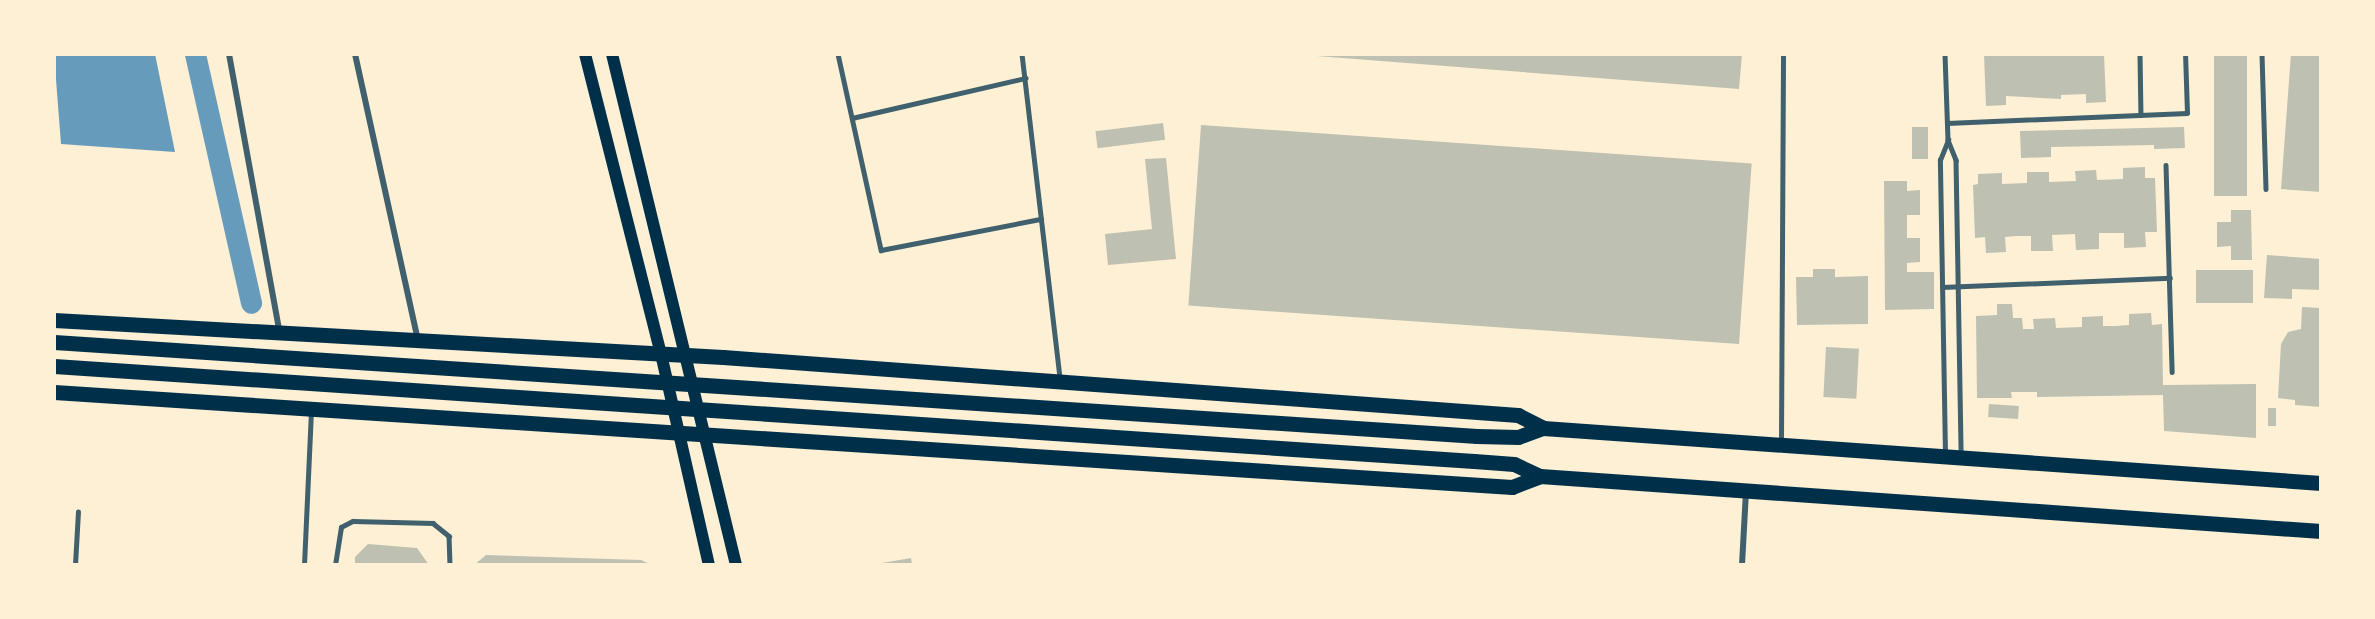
<!DOCTYPE html>
<html>
<head>
<meta charset="utf-8">
<style>
	body { margin:0 }
	#map { position:relative; width:2375px; height:619px; overflow:hidden; background:#fdf0d5; font-family:"Exo 2",sans-serif }
	div>[style] { position:absolute }
	.water>* { inset:0; background:#669bbc }
	.canal>* { height:21px; margin:-10.5px; padding:0 10.5px; transform-origin:10.5px; border-radius:10.5px; background:#669bbc }
	.building>* { inset:0; background:#bec0b2; transform-origin:0 0 }
	.service>* { height:4.5px; margin:-2.25px; padding:0 2.25px; transform-origin:2.25px; border-radius:2.25px; background:#3f606c }
	.minor>* { height:6px; margin:-3px; padding:0 3px; transform-origin:3px; border-radius:3px; background:#3f606c }
	.secondary>* { height:12px; margin:-6px; padding:0 6px; transform-origin:6px; border-radius:6px; background:#003049 }
	.primary>* { height:15px; margin:-7.5px; padding:0 7.5px; transform-origin:7.5px; border-radius:7.5px; background:#003049 }
	span { translate:-50% -50%; white-space:nowrap; text-align:center; line-height:1.15; -webkit-text-stroke:4.5px #fdf0d5; paint-order:stroke }
	.frame { position:absolute; inset:0; border:56px solid #fdf0d5; pointer-events:none }
</style>
</head>
<body>
<div id="map">
	<div class="water">
		<div style="clip-path:polygon(54px 54px,155px 54px,175px 152px,61px 144px)"></div>
	</div>
	<div class="canal">
		<div style="left:195px;top:54px;width:255px;rotate:77.3deg"></div>
	</div>
	<div class="building">
		<div style="clip-path:polygon(1291px 54px,1742px 54px,1739px 89px)"></div>
		<div style="clip-path:polygon(1984px 54px,2104px 54px,2106px 102px,2086px 103px,2086px 94px,2061px 95px,2061px 99px,2006px 96px,2006px 105px,1986px 106px)"></div>
		<div style="left:2214px;top:54px;width:33px;height:142px"></div>
		<div style="clip-path:polygon(2291px 54px,2321px 54px,2321px 192px,2281px 189px)"></div>
		<div style="left:1163px;top:123px;width:17px;height:68px;rotate:83deg"></div>
		<div style="left:1201px;top:125px;width:552px;height:181px;rotate:4deg"></div>
		<div style="left:1912px;top:127px;width:16px;height:32px"></div>
		<div style="clip-path:polygon(2184px 127px,2185px 148px,2154px 149px,2154px 145px,2051px 147px,2051px 157px,2021px 158px,2020px 131px)"></div>
		<div style="clip-path:polygon(1166px 158px,1176px 259px,1108px 265px,1105px 234px,1152px 229px,1145px 159px)"></div>
		<div style="clip-path:polygon(2145px 167px,2145px 178px,2155px 178px,2157px 232px,2145px 232px,2146px 247px,2124px 248px,2124px 233px,2099px 233px,2099px 249px,2076px 250px,2075px 234px,2052px 235px,2053px 251px,2031px 251px,2031px 236px,2017px 236px,2005px 237px,2006px 252px,1986px 253px,1985px 237px,1975px 238px,1973px 185px,1978px 184px,1978px 174px,2002px 173px,2002px 184px,2027px 183px,2027px 172px,2049px 172px,2049px 182px,2076px 181px,2075px 171px,2096px 170px,2097px 180px,2123px 179px,2123px 168px)"></div>
		<div style="clip-path:polygon(1884px 181px,1907px 181px,1907px 191px,1920px 190px,1920px 215px,1907px 215px,1907px 238px,1920px 238px,1920px 262px,1907px 263px,1907px 272px,1934px 272px,1934px 309px,1885px 310px)"></div>
		<div style="clip-path:polygon(2231px 210px,2251px 210px,2252px 260px,2231px 260px,2231px 246px,2217px 247px,2217px 222px,2231px 222px)"></div>
		<div style="clip-path:polygon(2267px 255px,2321px 259px,2321px 290px,2292px 289px,2292px 299px,2264px 298px)"></div>
		<div style="clip-path:polygon(1813px 269px,1835px 269px,1835px 277px,1868px 276px,1868px 324px,1797px 325px,1796px 277px,1813px 277px)"></div>
		<div style="left:2196px;top:270px;width:57px;height:33px"></div>
		<div style="clip-path:polygon(1997px 304px,2012px 304px,2013px 318px,2022px 318px,2023px 329px,2034px 329px,2033px 319px,2055px 318px,2056px 328px,2082px 327px,2082px 317px,2103px 316px,2103px 326px,2116px 326px,2129px 325px,2129px 314px,2151px 313px,2152px 325px,2162px 324px,2163px 385px,2256px 384px,2256px 438px,2164px 431px,2163px 395px,2037px 397px,2037px 392px,2011px 392px,2012px 398px,1977px 398px,1976px 316px,1997px 315px)"></div>
		<div style="clip-path:polygon(2302px 307px,2321px 308px,2321px 407px,2295px 405px,2295px 400px,2278px 398px,2281px 344px,2288px 332px,2301px 329px)"></div>
		<div style="left:1826px;top:347px;width:33px;height:50px;rotate:3deg"></div>
		<div style="left:1989px;top:404px;width:30px;height:13px;rotate:4deg"></div>
		<div style="left:2268px;top:408px;width:8px;height:18px"></div>
		<div style="clip-path:polygon(368px 544px,417px 548px,429px 565px,355px 565px,355px 557px)"></div>
		<div style="clip-path:polygon(486px 555px,641px 560px,652px 565px,474px 565px)"></div>
		<div style="clip-path:polygon(911px 558px,912px 565px,876px 565px,876px 564px)"></div>
	</div>
	<div class="service">
		<div style="left:838px;top:54px;width:201px;rotate:77.6deg"></div>
		<div style="left:881px;top:250px;width:163px;rotate:-11deg"></div>
		<div style="left:1022px;top:54px;width:327px;rotate:83.3deg"></div>
		<div style="left:1945px;top:54px;width:86px;rotate:88deg"></div>
		<div style="left:1948px;top:140px;width:22px;rotate:68deg"></div>
		<div style="left:1956px;top:160px;width:295px;rotate:89deg"></div>
		<div style="left:2140px;top:54px;width:61px;rotate:89.1deg"></div>
		<div style="left:2262px;top:54px;width:135px;rotate:88.3deg"></div>
		<div style="left:852px;top:118px;width:178px;rotate:-13deg"></div>
		<div style="left:1947px;top:123px;width:240px;rotate:-2.4deg"></div>
		<div style="left:2187px;top:113px;width:59px;rotate:-91.9deg"></div>
		<div style="left:2166px;top:165px;width:207px;rotate:88.3deg"></div>
		<div style="left:1942px;top:287px;width:228px;rotate:-2.3deg"></div>
		<div style="left:1781px;top:441px;width:387px;rotate:-89.7deg"></div>
		<div style="left:1945px;top:454px;width:294px;rotate:-91deg"></div>
		<div style="left:1940px;top:160px;width:22px;rotate:-68deg"></div>
		<div style="left:75px;top:565px;width:53px;rotate:-86.8deg"></div>
		<div style="left:304px;top:565px;width:152px;rotate:-87.4deg"></div>
		<div style="left:335px;top:565px;width:38px;rotate:-81deg"></div>
		<div style="left:341px;top:527px;width:13px;rotate:-27deg"></div>
		<div style="left:353px;top:521px;width:80px;rotate:1.4deg"></div>
		<div style="left:433px;top:523px;width:21px;rotate:39deg"></div>
		<div style="left:449px;top:536px;width:29px;rotate:88deg"></div>
	</div>
	<div class="minor">
		<div style="left:229px;top:54px;width:280px;rotate:79.7deg"></div>
		<div style="left:355px;top:54px;width:293px;rotate:77.6deg"></div>
		<div style="left:1742px;top:565px;width:73px;rotate:-86.9deg"></div>
	</div>
	<div class="secondary">
		<div style="left:585px;top:54px;width:309px;rotate:75.8deg"></div>
		<div style="left:661px;top:354px;width:216px;rotate:77.2deg"></div>
		<div style="left:612px;top:54px;width:526px;rotate:76.36deg"></div>
	</div>
	<div class="primary">
		<div style="left:54px;top:320px;width:670px;rotate:3.17deg"></div>
		<div style="left:723px;top:357px;width:797px;rotate:4.17deg"></div>
		<div style="left:1518px;top:415px;width:28px;rotate:27deg"></div>
		<div style="left:1543px;top:428px;width:780px;rotate:4.04deg"></div>
		<div style="left:54px;top:342px;width:1426px;rotate:3.78deg"></div>
		<div style="left:1477px;top:436px;width:41px;rotate:1.4deg"></div>
		<div style="left:1518px;top:437px;width:27px;rotate:-20deg"></div>
		<div style="left:54px;top:366px;width:1423px;rotate:3.83deg"></div>
		<div style="left:1474px;top:461px;width:40px;rotate:4.3deg"></div>
		<div style="left:1514px;top:464px;width:29px;rotate:25deg"></div>
		<div style="left:1540px;top:476px;width:783px;rotate:4.03deg"></div>
		<div style="left:54px;top:392px;width:1461px;rotate:3.73deg"></div>
		<div style="left:1512px;top:487px;width:30px;rotate:-21deg"></div>
	</div>
	<div class="frame"></div>
</div>
</body>
</html>
